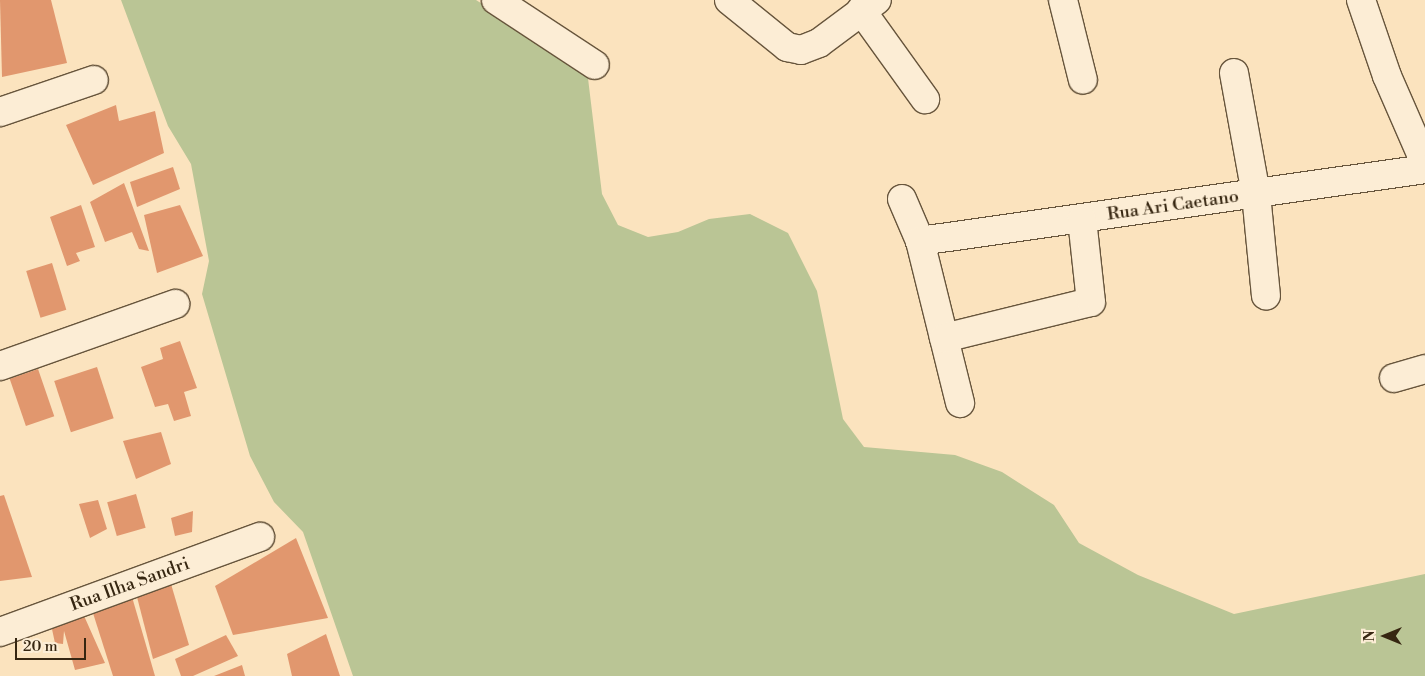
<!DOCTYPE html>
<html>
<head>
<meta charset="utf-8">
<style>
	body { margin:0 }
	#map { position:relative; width:1425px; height:676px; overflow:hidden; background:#fbe3be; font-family:"Libre Bodoni",serif }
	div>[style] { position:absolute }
	.green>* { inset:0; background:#bac595 }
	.building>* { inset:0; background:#e1976e; transform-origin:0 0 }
	.roads { filter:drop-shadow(1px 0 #67553c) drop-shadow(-1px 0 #67553c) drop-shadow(0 1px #67553c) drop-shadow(0 -1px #67553c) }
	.minor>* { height:28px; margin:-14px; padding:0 14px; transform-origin:14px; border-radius:14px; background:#fcedd5 }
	span { translate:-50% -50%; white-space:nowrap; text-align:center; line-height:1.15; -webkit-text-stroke:4.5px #fcedd5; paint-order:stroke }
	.street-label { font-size:18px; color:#362611 }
	.north { position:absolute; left:1360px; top:611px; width:50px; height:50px; -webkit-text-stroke:4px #fcedd5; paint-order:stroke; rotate:270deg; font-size:14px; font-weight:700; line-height:20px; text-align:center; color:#362611 }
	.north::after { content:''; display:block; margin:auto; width:18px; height:22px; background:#362611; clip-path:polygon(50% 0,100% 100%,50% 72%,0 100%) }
	.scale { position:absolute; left:15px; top:638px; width:71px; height:22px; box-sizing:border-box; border:2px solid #362611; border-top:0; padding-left:6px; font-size:15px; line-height:18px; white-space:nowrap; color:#362611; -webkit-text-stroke:4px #fcedd5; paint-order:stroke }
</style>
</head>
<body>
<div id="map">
	<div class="green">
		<div style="clip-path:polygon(121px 0,476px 0,587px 70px,602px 194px,618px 225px,648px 237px,678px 232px,709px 219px,750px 214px,788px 233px,817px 291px,843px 419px,864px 447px,955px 455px,1002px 472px,1054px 505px,1079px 543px,1138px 575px,1234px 614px,1425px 574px,1425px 676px,353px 676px,303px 532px,274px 502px,250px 456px,202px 294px,209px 261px,191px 164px,168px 126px)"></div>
	</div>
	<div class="building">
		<div style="clip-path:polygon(0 0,51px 0,67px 63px,2px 77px)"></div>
		<div style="clip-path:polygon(116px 105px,119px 121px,155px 111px,164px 153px,93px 185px,66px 125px)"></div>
		<div style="clip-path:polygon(173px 167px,180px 189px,137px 207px,130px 182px)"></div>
		<div style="clip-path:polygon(124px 183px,149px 251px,139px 249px,132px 232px,105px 242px,90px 202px)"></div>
		<div style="clip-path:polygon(81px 205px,95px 247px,76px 253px,80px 261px,67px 266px,50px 217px)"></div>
		<div style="clip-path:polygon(180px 205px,203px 256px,157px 273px,144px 215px)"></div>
		<div style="left:52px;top:263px;width:49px;height:27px;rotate:73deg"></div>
		<div style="clip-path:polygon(180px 341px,197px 388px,184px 392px,191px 416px,174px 421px,168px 404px,155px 407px,141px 367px,163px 359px,160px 348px)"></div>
		<div style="left:97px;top:367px;width:54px;height:45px;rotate:72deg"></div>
		<div style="left:38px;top:369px;width:50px;height:30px;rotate:71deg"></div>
		<div style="clip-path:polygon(161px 432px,171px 464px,136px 479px,123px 441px)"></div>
		<div style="left:136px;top:494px;width:35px;height:30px;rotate:74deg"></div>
		<div style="clip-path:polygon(4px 495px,32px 577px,0 581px,0 496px)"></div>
		<div style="clip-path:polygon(98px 500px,107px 529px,90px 538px,79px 504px)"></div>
		<div style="clip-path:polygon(193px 511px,192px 532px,175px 536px,171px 518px)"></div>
		<div style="clip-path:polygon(296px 538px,328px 618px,233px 635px,215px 586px)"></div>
		<div style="clip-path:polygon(171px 584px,189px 645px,153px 659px,137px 597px)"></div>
		<div style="clip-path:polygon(130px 590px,155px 676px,113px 676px,92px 610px)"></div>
		<div style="clip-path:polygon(81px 609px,105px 663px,75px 670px,64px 631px,63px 644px,55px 643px,50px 620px)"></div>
		<div style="clip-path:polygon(326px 634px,340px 676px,292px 676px,287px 654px)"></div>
		<div style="clip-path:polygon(226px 635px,238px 656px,193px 676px,181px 676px,175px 659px)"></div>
		<div style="clip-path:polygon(242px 665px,245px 676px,214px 676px)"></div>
	</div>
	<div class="roads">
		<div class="minor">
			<div style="left:496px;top:0;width:118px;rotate:33.3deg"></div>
			<div style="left:729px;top:0;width:75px;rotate:39deg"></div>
			<div style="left:787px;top:47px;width:14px;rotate:12deg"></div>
			<div style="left:801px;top:50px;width:19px;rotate:-21deg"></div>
			<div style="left:819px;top:43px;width:72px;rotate:-36.6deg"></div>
			<div style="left:1063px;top:0;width:82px;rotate:76deg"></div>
			<div style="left:1361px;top:0;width:80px;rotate:71.1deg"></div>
			<div style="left:1387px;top:76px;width:95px;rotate:66.4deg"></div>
			<div style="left:861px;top:10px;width:110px;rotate:54.3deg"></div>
			<div style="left:1234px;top:73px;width:123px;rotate:79.7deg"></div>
			<div style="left:1256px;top:194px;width:102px;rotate:84.4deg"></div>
			<div style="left:0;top:112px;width:99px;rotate:-18.8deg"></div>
			<div style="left:902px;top:199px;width:46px;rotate:66.8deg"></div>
			<div style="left:920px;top:241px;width:167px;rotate:76.1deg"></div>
			<div style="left:920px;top:241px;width:510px;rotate:-8.11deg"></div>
			<div style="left:944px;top:338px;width:151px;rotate:-13.8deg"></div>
			<div style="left:1091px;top:302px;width:83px;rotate:-96.2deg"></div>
			<div style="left:0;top:366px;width:186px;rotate:-19.5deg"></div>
			<div style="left:1394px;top:378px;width:32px;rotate:-16deg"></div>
			<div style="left:0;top:632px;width:277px;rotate:-20.1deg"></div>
		</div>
	</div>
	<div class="street-label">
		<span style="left:1173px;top:206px;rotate:-8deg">Rua Ari Caetano</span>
		<span style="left:130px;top:585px;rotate:-20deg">Rua Ilha Sandri</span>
	</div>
	<div class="north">N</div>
	<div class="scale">20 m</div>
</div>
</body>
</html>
